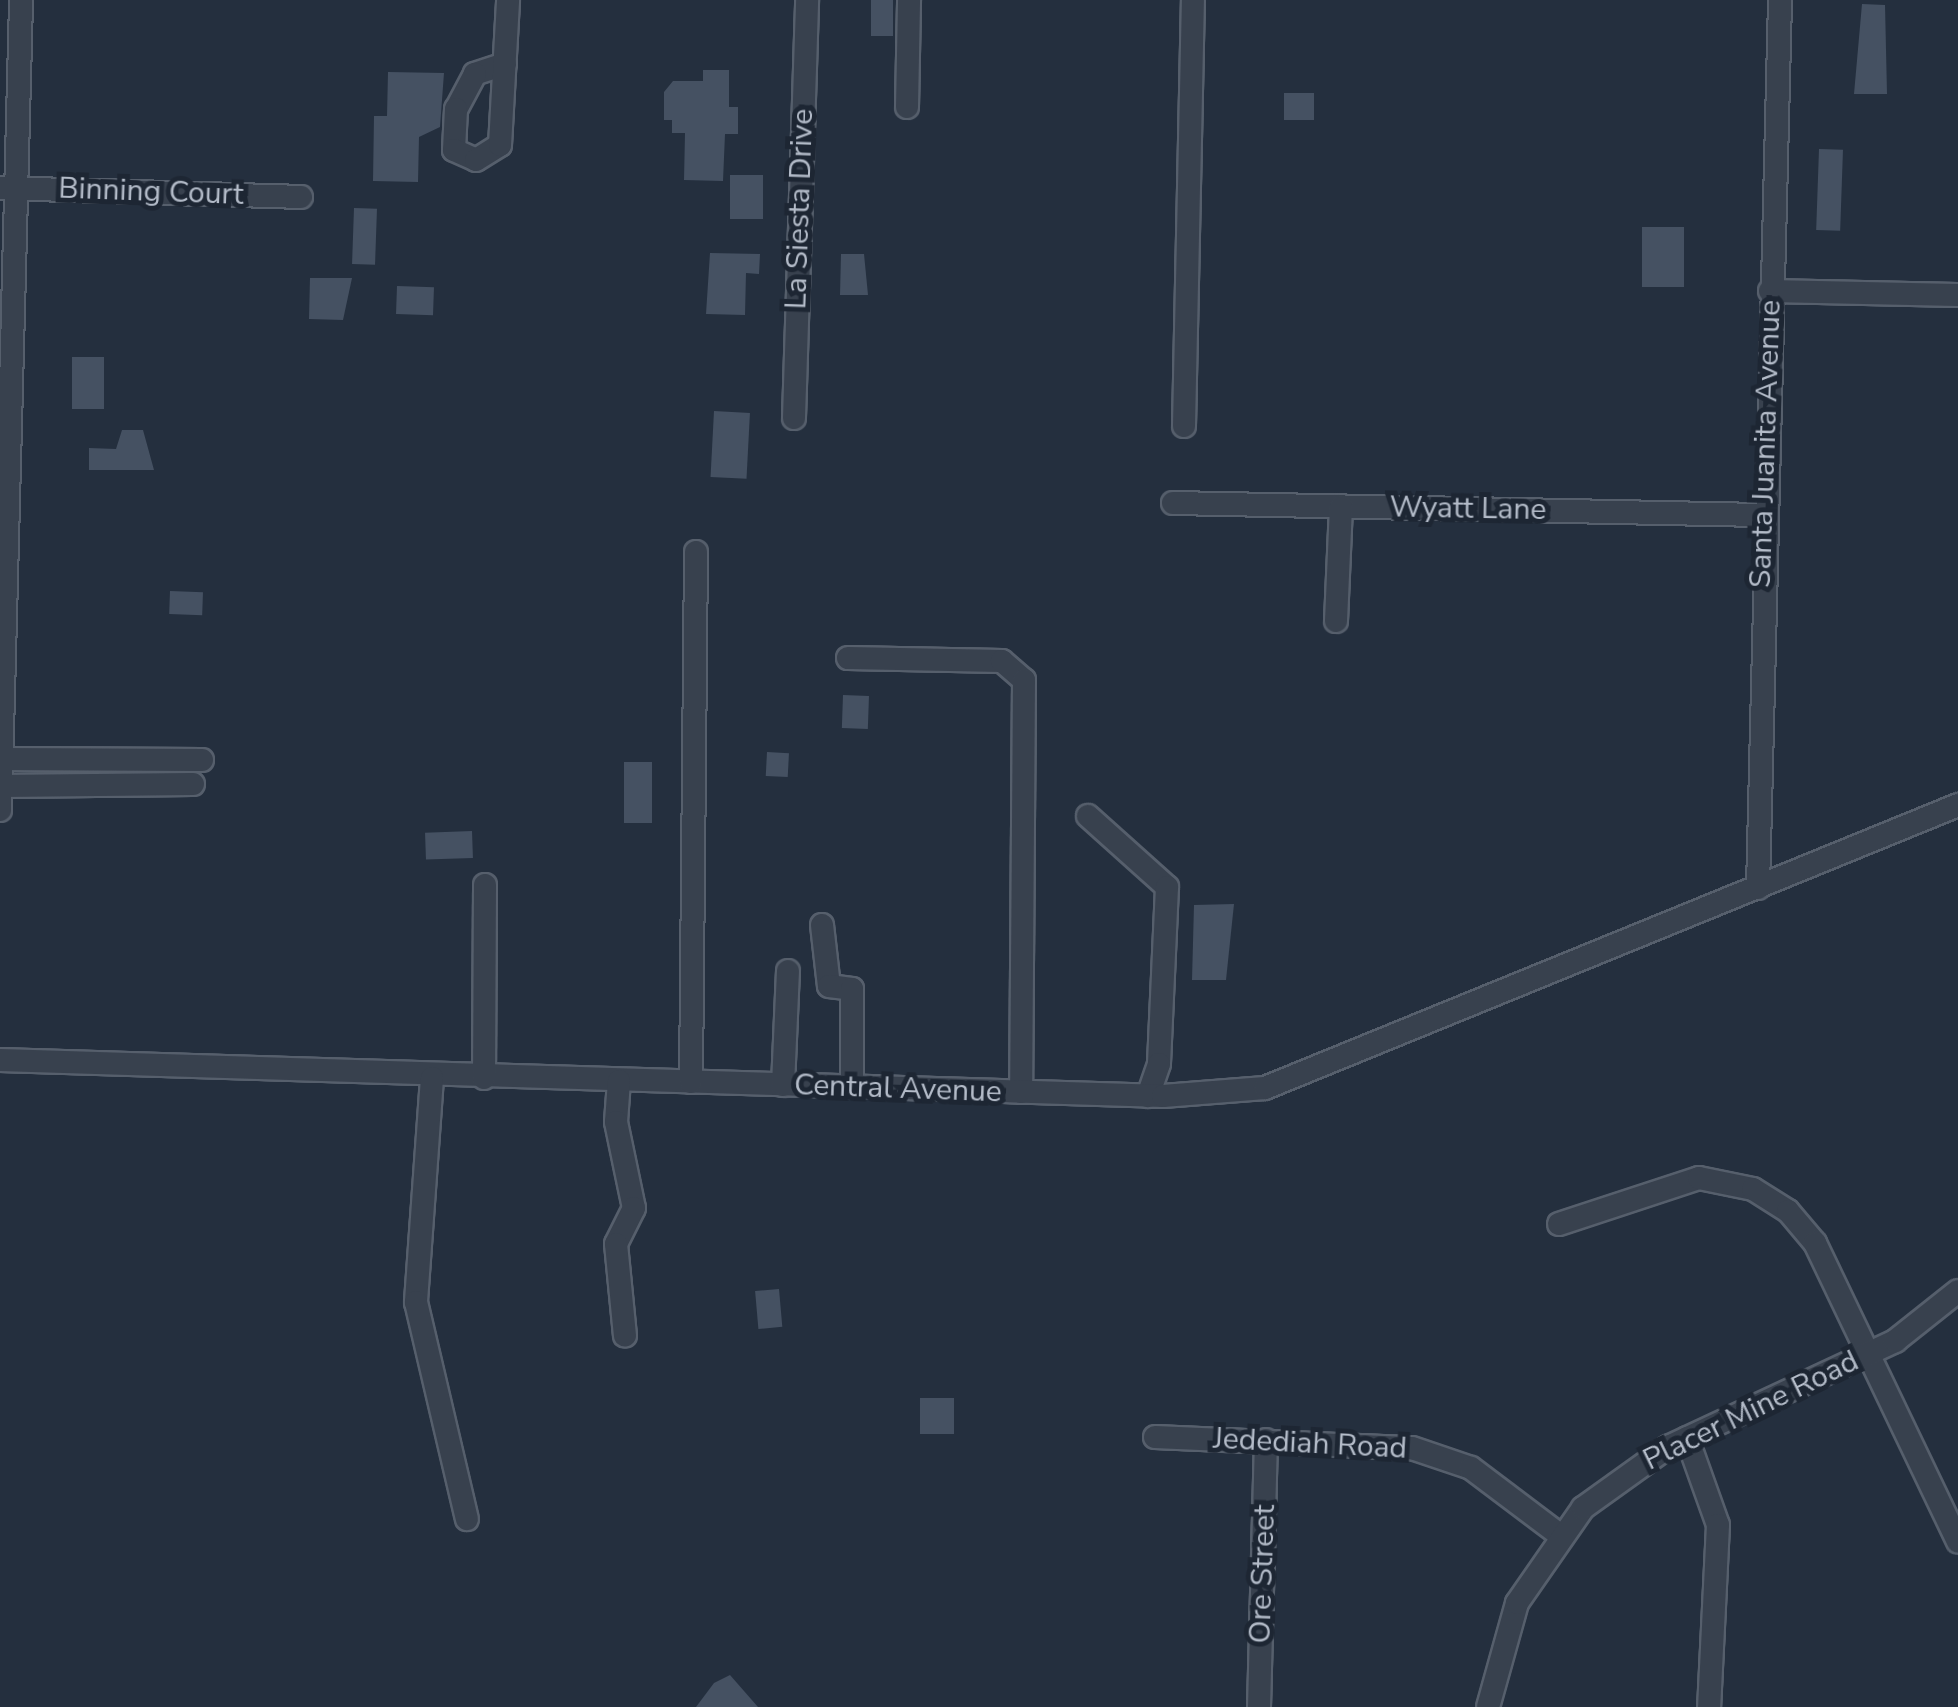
<!DOCTYPE html>
<html>
<head>
<meta charset="utf-8">
<style>
	body { margin:0 }
	#map { position:relative; width:1958px; height:1707px; overflow:hidden; background:#242f3e; font-family:"Nunito Sans",sans-serif }
	div>[style] { position:absolute }
	.building>* { inset:0; background:#455162; transform-origin:0 0 }
	.roads { filter:drop-shadow(2px 0 #565f6c) drop-shadow(-2px 0 #565f6c) drop-shadow(0 2px #565f6c) drop-shadow(0 -2px #565f6c) }
	.minor>* { height:22px; margin:-11px; padding:0 11px; transform-origin:11px; border-radius:11px; background:#38414e }
	span { translate:-50% -50%; white-space:nowrap; text-align:center; line-height:1.15; -webkit-text-stroke:10px #1d2633; paint-order:stroke }
	.street-label { font-size:30px; color:#b4bcc9 }
</style>
</head>
<body>
<div id="map">
	<div class="building">
		<div style="left:871px;top:0;width:22px;height:36px"></div>
		<div style="clip-path:polygon(1862px 4px,1885px 5px,1887px 94px,1854px 94px)"></div>
		<div style="clip-path:polygon(703px 70px,729px 70px,729px 107px,738px 107px,738px 134px,725px 134px,723px 181px,684px 180px,685px 133px,672px 133px,672px 120px,664px 120px,664px 92px,673px 81px,703px 81px)"></div>
		<div style="clip-path:polygon(388px 72px,444px 73px,440px 127px,419px 137px,418px 182px,373px 181px,374px 116px,387px 116px)"></div>
		<div style="left:1284px;top:93px;width:30px;height:27px"></div>
		<div style="left:1819px;top:149px;width:24px;height:81px;rotate:2deg"></div>
		<div style="left:730px;top:175px;width:33px;height:44px"></div>
		<div style="left:354px;top:208px;width:23px;height:56px;rotate:2deg"></div>
		<div style="left:1642px;top:227px;width:42px;height:60px"></div>
		<div style="clip-path:polygon(710px 253px,760px 254px,759px 274px,746px 273px,745px 315px,706px 314px)"></div>
		<div style="clip-path:polygon(841px 254px,864px 254px,868px 295px,840px 295px)"></div>
		<div style="clip-path:polygon(310px 278px,352px 278px,343px 320px,309px 319px)"></div>
		<div style="left:397px;top:286px;width:37px;height:28px;rotate:2deg"></div>
		<div style="left:72px;top:357px;width:32px;height:52px"></div>
		<div style="left:714px;top:411px;width:36px;height:66px;rotate:3deg"></div>
		<div style="clip-path:polygon(122px 430px,143px 430px,154px 470px,89px 470px,89px 448px,116px 449px)"></div>
		<div style="left:170px;top:591px;width:33px;height:23px;rotate:2deg"></div>
		<div style="left:843px;top:695px;width:26px;height:33px;rotate:2deg"></div>
		<div style="left:767px;top:752px;width:22px;height:24px;rotate:3deg"></div>
		<div style="left:624px;top:762px;width:28px;height:61px"></div>
		<div style="left:472px;top:831px;width:27px;height:47px;rotate:88deg"></div>
		<div style="clip-path:polygon(1234px 904px,1226px 980px,1192px 980px,1194px 905px)"></div>
		<div style="left:779px;top:1289px;width:38px;height:24px;rotate:85deg"></div>
		<div style="left:920px;top:1398px;width:34px;height:36px"></div>
		<div style="clip-path:polygon(730px 1675px,758px 1707px,696px 1707px,714px 1683px)"></div>
	</div>
	<div class="roads">
		<div class="minor">
			<div style="left:505px;top:64px;width:32px;rotate:162deg"></div>
			<div style="left:475px;top:74px;width:40px;rotate:118deg"></div>
			<div style="left:456px;top:109px;width:41px;rotate:92.8deg"></div>
			<div style="left:454px;top:150px;width:24px;rotate:24deg"></div>
			<div style="left:476px;top:160px;width:28px;rotate:-32deg"></div>
			<div style="left:500px;top:145px;width:145px;rotate:-86.8deg"></div>
			<div style="left:907px;top:107px;width:107px;rotate:-88.9deg"></div>
			<div style="left:0;top:188px;width:301px;rotate:1.7deg"></div>
			<div style="left:1770px;top:291px;width:188px;rotate:1.2deg"></div>
			<div style="left:794px;top:418px;width:418px;rotate:-88.2deg"></div>
			<div style="left:1184px;top:426px;width:426px;rotate:-88.8deg"></div>
			<div style="left:1173px;top:503px;width:590px;rotate:1.17deg"></div>
			<div style="left:1336px;top:621px;width:115px;rotate:-87.5deg"></div>
			<div style="left:848px;top:658px;width:154px;rotate:1.1deg"></div>
			<div style="left:1002px;top:661px;width:29px;rotate:41deg"></div>
			<div style="left:1024px;top:680px;width:412px;rotate:90.4deg"></div>
			<div style="left:1px;top:759px;width:201px;rotate:0.3deg"></div>
			<div style="left:1px;top:786px;width:192px;rotate:-0.6deg"></div>
			<div style="left:0;top:810px;width:810px;rotate:-88.51deg"></div>
			<div style="left:1088px;top:816px;width:106px;rotate:41.9deg"></div>
			<div style="left:1167px;top:887px;width:177px;rotate:92.6deg"></div>
			<div style="left:1159px;top:1064px;width:34px;rotate:109deg"></div>
			<div style="left:1758px;top:888px;width:888px;rotate:-88.58deg"></div>
			<div style="left:822px;top:925px;width:61px;rotate:83.5deg"></div>
			<div style="left:829px;top:986px;width:23px;rotate:7deg"></div>
			<div style="left:852px;top:989px;width:98px;rotate:90deg"></div>
			<div style="left:0;top:1060px;width:1164px;rotate:1.77deg"></div>
			<div style="left:1163px;top:1096px;width:102px;rotate:-4.5deg"></div>
			<div style="left:1265px;top:1088px;width:749px;rotate:-22.21deg"></div>
			<div style="left:432px;top:1078px;width:225px;rotate:94.1deg"></div>
			<div style="left:416px;top:1302px;width:223px;rotate:76.8deg"></div>
			<div style="left:484px;top:1078px;width:193px;rotate:-89.7deg"></div>
			<div style="left:619px;top:1081px;width:41px;rotate:94.2deg"></div>
			<div style="left:616px;top:1122px;width:88px;rotate:78.2deg"></div>
			<div style="left:634px;top:1208px;width:40px;rotate:116.6deg"></div>
			<div style="left:616px;top:1244px;width:92px;rotate:84.4deg"></div>
			<div style="left:691px;top:1082px;width:530px;rotate:-89.46deg"></div>
			<div style="left:783px;top:1085px;width:114px;rotate:-87.5deg"></div>
			<div style="left:1559px;top:1224px;width:147px;rotate:-18.2deg"></div>
			<div style="left:1699px;top:1178px;width:55px;rotate:11.5deg"></div>
			<div style="left:1753px;top:1189px;width:41px;rotate:32.2deg"></div>
			<div style="left:1788px;top:1211px;width:42px;rotate:49.8deg"></div>
			<div style="left:1815px;top:1243px;width:331px;rotate:64.4deg"></div>
			<div style="left:1155px;top:1437px;width:257px;rotate:2.5deg"></div>
			<div style="left:1412px;top:1448px;width:62px;rotate:18.7deg"></div>
			<div style="left:1471px;top:1468px;width:111px;rotate:37deg"></div>
			<div style="left:1687px;top:1438px;width:92px;rotate:70.4deg"></div>
			<div style="left:1718px;top:1525px;width:182px;rotate:92.8deg"></div>
			<div style="left:1259px;top:1707px;width:267px;rotate:-88.5deg"></div>
			<div style="left:1488px;top:1707px;width:108px;rotate:-74.4deg"></div>
			<div style="left:1517px;top:1603px;width:116px;rotate:-55.2deg"></div>
			<div style="left:1583px;top:1508px;width:105px;rotate:-35.7deg"></div>
			<div style="left:1668px;top:1447px;width:251px;rotate:-25deg"></div>
			<div style="left:1895px;top:1341px;width:80px;rotate:-38.4deg"></div>
		</div>
	</div>
	<div class="street-label">
		<span style="left:151px;top:192px;rotate:2deg">Binning Court</span>
		<span style="left:800px;top:209px;rotate:-88deg">La Siesta Drive</span>
		<span style="left:1766px;top:444px;rotate:-88deg">Santa Juanita Avenue</span>
		<span style="left:1468px;top:509px;rotate:1deg">Wyatt Lane</span>
		<span style="left:898px;top:1089px;rotate:2deg">Central Avenue</span>
		<span style="left:1751px;top:1411px;rotate:-26deg">Placer Mine Road</span>
		<span style="left:1310px;top:1444px;rotate:3deg">Jedediah Road</span>
		<span style="left:1263px;top:1574px;rotate:-88deg">Ore Street</span>
	</div>
</div>
</body>
</html>
